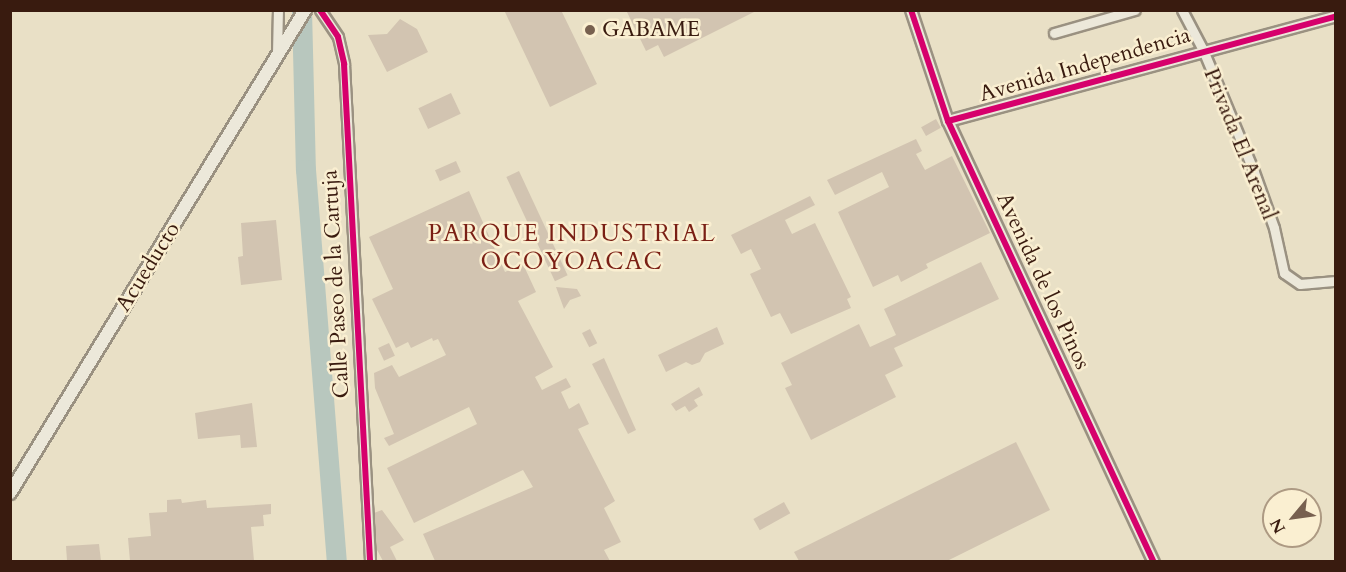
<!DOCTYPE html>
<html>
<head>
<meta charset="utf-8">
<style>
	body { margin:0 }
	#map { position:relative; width:1346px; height:572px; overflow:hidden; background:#e9e0c6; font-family:Cardo,serif }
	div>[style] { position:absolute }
	.river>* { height:20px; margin:-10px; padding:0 10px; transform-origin:10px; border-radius:10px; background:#b8c7be }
	.building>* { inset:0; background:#d2c4b1; transform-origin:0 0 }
	.roads { filter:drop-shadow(2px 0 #9a9181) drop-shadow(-2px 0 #9a9181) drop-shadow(0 2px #9a9181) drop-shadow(0 -2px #9a9181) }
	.minor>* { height:9px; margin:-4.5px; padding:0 4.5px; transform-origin:4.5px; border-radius:4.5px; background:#ece8da }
	.tertiary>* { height:10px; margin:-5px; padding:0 5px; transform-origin:5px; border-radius:5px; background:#ece8da }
	.secondary>* { height:12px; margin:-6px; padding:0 6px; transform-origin:6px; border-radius:6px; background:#ece8da }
	.cycleway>* { height:6px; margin:-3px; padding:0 3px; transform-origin:3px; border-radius:3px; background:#d6006c }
	.dots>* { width:16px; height:16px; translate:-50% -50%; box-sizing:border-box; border:3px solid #faefd1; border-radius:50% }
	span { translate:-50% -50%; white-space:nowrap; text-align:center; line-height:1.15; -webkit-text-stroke:5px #faefd1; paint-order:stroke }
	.poi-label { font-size:22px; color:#391b0f }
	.left { translate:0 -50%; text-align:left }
	.street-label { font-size:22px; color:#391b0f }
	.neighbourhood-label { font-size:24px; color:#7a1f14; letter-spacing:1.5px }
	.frame { position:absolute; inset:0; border:12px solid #391b0f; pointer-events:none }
	.north { position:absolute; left:1262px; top:488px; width:60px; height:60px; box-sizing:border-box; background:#faefd1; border:2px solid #ad9a83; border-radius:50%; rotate:241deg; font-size:16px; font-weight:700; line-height:24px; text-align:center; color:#391b0f }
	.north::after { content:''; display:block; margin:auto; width:21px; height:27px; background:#77604f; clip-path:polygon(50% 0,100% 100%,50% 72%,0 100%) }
</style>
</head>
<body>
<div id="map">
	<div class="river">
		<div style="left:302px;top:10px;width:160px;rotate:88.6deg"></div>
		<div style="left:306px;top:170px;width:393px;rotate:85.5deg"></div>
	</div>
	<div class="building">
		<div style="clip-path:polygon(504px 10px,561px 10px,597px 84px,550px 107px)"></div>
		<div style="clip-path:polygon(626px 10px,758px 10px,664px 57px,658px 45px,646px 51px)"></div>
		<div style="clip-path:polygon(400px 19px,417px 29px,428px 52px,387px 72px,368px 35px,387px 34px)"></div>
		<div style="left:451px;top:93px;width:23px;height:36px;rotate:65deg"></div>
		<div style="left:936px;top:119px;width:10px;height:17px;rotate:61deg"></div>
		<div style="clip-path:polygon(916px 139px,922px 151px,916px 154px,925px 170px,952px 156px,990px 233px,926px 264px,928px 268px,901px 282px,898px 275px,873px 287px,838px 212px,889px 187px,882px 172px,835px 195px,827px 180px)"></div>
		<div style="left:456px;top:161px;width:12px;height:23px;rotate:66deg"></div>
		<div style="left:519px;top:171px;width:115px;height:14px;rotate:65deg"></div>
		<div style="clip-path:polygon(469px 191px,505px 272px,523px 264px,536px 292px,518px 301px,553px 367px,535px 377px,542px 390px,566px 378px,571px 387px,561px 392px,569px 409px,579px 403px,589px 424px,578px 429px,615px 501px,604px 508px,621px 542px,604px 550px,610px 561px,435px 561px,423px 534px,533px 487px,523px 470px,414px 523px,387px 468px,477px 424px,469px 407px,389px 446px,384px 438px,394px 434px,375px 388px,374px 373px,392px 365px,399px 377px,446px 355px,438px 339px,433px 341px,432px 338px,411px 348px,408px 342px,396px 348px,372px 299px,393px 289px,369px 237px)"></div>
		<div style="clip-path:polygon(810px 196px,815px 205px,785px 220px,792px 234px,815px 223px,851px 297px,847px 299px,851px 308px,791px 334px,780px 313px,771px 317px,750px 274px,761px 269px,751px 249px,741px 254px,731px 235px)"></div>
		<div style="clip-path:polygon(276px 220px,282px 280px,241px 285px,238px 257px,243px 256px,241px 223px)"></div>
		<div style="clip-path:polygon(981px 262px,999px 299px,894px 348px,903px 366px,885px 375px,896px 397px,811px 440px,785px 388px,792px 385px,781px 363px,859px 324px,870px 347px,896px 335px,884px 309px)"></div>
		<div style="clip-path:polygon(556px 287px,577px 289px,581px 296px,570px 300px,564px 309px)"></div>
		<div style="clip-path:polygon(717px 327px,724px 344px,705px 353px,700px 362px,692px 365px,686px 362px,666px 372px,658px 355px)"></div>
		<div style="left:590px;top:329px;width:16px;height:9px;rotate:63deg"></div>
		<div style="left:389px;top:343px;width:14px;height:12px;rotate:65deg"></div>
		<div style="clip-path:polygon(604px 358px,636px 430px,628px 434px,592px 364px)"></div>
		<div style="clip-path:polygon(699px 387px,703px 395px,694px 400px,698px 406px,689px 412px,685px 406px,676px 411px,671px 404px)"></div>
		<div style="clip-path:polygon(252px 403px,257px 447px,241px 448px,240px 435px,198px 439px,195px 413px)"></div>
		<div style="clip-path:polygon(1016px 442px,1050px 510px,947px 561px,799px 561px,794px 552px)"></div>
		<div style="clip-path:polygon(181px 499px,182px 503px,206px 500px,207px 508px,271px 504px,271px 514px,263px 515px,264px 526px,251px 527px,254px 561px,130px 561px,128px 538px,151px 536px,149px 513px,167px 512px,167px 500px)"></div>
		<div style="left:784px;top:502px;width:13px;height:35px;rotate:61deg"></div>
		<div style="clip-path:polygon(382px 510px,404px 540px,390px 547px,397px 561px,383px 561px,376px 548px,374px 513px)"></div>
		<div style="clip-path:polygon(99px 544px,101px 561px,67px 561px,66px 546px)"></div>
	</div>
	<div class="roads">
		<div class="minor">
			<div style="left:320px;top:10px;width:32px;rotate:56deg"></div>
			<div style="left:338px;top:37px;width:28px;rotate:77deg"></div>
			<div style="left:344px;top:64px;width:499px;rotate:87deg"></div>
			<div style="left:1182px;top:10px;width:45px;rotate:62.3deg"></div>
			<div style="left:1203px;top:50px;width:132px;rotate:67.3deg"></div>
			<div style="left:1254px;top:172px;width:59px;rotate:70.3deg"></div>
			<div style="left:1274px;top:228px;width:46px;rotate:77.5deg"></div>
			<div style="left:1284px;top:273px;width:19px;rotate:35deg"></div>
			<div style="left:1300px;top:284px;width:36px;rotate:-5deg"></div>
			<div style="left:1054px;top:33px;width:84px;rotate:-15.9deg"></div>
			<div style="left:277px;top:53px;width:43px;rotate:-88.7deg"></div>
		</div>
		<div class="tertiary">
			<div style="left:911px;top:10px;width:117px;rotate:71.6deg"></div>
			<div style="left:948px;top:121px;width:487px;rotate:65deg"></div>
			<div style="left:948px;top:121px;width:402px;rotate:-15.1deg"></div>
		</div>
		<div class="secondary">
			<div style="left:10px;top:493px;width:566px;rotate:-58.58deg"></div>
		</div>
	</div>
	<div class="cycleway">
		<div style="left:320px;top:10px;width:32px;rotate:56deg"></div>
		<div style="left:338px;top:37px;width:28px;rotate:77deg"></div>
		<div style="left:344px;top:64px;width:499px;rotate:87deg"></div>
		<div style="left:911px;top:10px;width:117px;rotate:71.6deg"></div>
		<div style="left:948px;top:121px;width:487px;rotate:65deg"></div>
		<div style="left:948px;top:121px;width:402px;rotate:-15.1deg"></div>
	</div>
	<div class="dots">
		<div style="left:590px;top:30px;background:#77604f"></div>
	</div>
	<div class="poi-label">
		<span class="left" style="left:602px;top:30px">GABAME</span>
	</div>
	<div class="street-label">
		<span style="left:1085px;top:65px;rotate:-16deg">Avenida Independencia</span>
		<span style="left:1240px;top:144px;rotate:68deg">Privada El Arenal</span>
		<span style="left:148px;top:267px;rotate:-58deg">Acueducto</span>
		<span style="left:1043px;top:281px;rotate:65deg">Avenida de los Pinos</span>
		<span style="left:336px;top:284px;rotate:-93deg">Calle Paseo de la Cartuja</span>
	</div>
	<div class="neighbourhood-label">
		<span style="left:572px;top:248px">PARQUE INDUSTRIAL<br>OCOYOACAC</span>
	</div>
	<div class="frame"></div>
	<div class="north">N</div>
</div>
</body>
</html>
